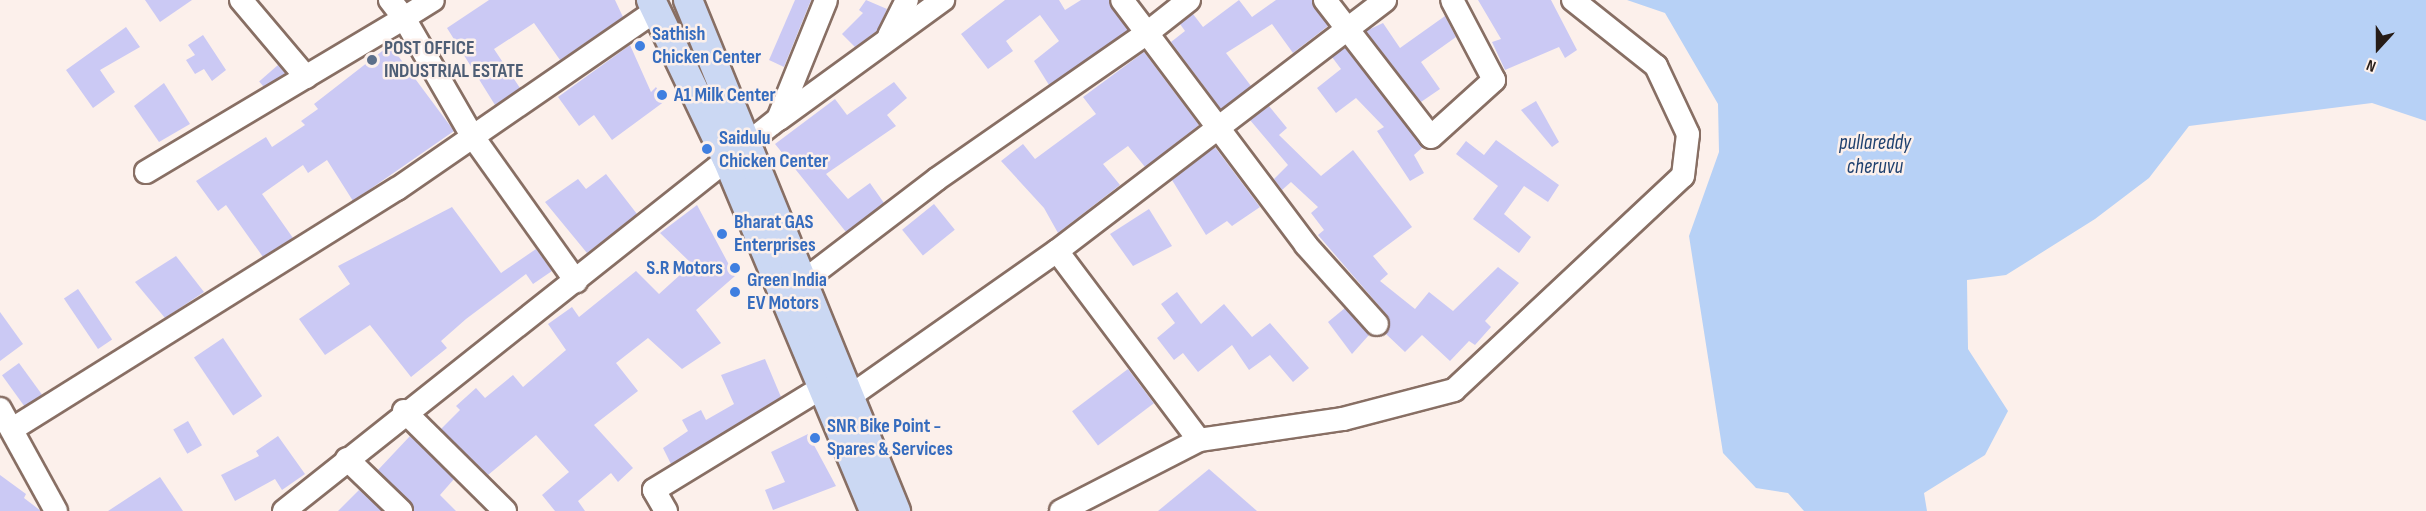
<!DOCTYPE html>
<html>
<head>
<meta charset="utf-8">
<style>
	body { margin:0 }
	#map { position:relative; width:2426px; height:511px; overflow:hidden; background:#fcf0eb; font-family:"Sofia Sans Condensed",sans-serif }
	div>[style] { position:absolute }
	.water>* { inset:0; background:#b7d1f6 }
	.building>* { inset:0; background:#cbc9f4; transform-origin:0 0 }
	.roads { filter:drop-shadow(2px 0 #886f64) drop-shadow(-2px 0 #886f64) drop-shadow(0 2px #886f64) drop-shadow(0 -2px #886f64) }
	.minor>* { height:22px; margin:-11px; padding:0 11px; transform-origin:11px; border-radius:11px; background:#fff }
	.major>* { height:28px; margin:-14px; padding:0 14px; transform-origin:14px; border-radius:14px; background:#cbd8f3 }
	.dots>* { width:16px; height:16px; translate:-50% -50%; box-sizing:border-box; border:3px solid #fcf0eb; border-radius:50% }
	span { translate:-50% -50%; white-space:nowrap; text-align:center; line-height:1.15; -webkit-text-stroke:5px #fcf0eb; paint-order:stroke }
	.shop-label { font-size:20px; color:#366cbe; font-weight:700 }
	.left { translate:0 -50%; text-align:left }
	.right { translate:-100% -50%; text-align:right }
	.service-label { font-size:20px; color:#4e5e75; font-weight:700 }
	.water-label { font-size:21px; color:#1f416f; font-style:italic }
	.north { position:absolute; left:2348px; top:18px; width:60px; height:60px; -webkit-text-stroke:4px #fcf0eb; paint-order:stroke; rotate:201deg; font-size:16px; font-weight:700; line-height:24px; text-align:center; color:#261c17 }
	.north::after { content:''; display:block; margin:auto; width:21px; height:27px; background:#261c17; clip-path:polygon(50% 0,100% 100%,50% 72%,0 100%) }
</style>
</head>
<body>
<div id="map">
	<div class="water">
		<div style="clip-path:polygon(1627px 0,2426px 0,2426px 121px,2372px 103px,2189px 126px,2149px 178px,2095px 219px,2006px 275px,1967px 280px,1968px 349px,2008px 411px,1985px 455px,1924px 493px,1927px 511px,1804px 511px,1788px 493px,1756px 488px,1723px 453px,1689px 236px,1719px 152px,1718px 104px,1665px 13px)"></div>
	</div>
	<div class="building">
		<div style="clip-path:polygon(145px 0,192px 0,160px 22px)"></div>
		<div style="clip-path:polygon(489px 0,615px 0,623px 17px,560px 60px,534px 23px,494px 49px,520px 88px,495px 105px,447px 28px)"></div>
		<div style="clip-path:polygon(795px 0,811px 0,784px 67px,769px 60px)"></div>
		<div style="clip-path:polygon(866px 0,887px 9px,877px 31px,855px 47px,842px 34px,863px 13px,859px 10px)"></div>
		<div style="clip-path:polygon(1005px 0,1059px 0,1065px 10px,1081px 0,1109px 0,1128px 30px,1049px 85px,1034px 61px,1059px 41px,1040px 15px,1006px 41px,1013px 51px,988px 69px,961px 34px)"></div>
		<div style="clip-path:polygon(1239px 0,1252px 17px,1276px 0,1312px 0,1328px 26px,1293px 53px,1272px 24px,1226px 53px,1251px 86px,1221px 109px,1171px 42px,1185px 31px,1180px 24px,1193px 14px,1203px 27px)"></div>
		<div style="clip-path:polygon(1478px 0,1551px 0,1577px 50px,1565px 58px,1559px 47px,1505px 70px,1492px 42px,1501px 39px)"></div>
		<div style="clip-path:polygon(1445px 16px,1456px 37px,1421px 62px,1440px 89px,1421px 102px,1366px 31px,1383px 23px,1400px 48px)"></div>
		<div style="clip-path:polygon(126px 27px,140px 47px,100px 70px,115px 92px,93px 108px,66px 70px)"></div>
		<div style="clip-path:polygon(203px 35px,226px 70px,212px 81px,204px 69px,195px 74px,186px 60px,195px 55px,188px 45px)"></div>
		<div style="clip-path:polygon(390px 45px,454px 131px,353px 201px,327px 160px,308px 173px,303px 165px,262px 194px,293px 238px,263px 257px,226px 205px,218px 211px,196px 181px,266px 137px,272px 147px,305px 125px,301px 121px,318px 109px,314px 104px)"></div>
		<div style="clip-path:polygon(630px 45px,651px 92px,656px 87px,665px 101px,612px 140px,594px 115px,579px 126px,558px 97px)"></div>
		<div style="clip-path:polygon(1345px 48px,1423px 147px,1414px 155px,1424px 173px,1410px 181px,1377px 131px,1384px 127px,1356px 98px,1336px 113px,1317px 88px,1341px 69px,1332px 57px)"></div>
		<div style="clip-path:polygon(1144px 52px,1199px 125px,1145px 167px,1128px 146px,1103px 164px,1120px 185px,1058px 233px,1044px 208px,1001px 161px,1023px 144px,1035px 159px,1096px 114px,1083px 97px)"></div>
		<div style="left:278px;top:65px;width:11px;height:25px;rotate:49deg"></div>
		<div style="clip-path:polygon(894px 82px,907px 98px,887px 115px,896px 126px,826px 174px,848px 199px,870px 183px,884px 203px,846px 232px,775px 144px,835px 99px,847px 115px)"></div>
		<div style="clip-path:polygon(164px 83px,190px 124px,159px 142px,134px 106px)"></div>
		<div style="clip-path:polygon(1536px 101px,1559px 142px,1552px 147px,1521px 110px)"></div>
		<div style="clip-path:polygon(1269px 106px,1287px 128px,1279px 135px,1321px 176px,1353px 150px,1397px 207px,1412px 227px,1373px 256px,1388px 274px,1380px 281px,1415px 309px,1429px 292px,1453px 311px,1498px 267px,1519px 283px,1485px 321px,1491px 327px,1475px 345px,1469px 341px,1450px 361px,1422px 335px,1405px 352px,1386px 334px,1387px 315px,1318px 235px,1324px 230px,1311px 213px,1318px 207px,1291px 182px,1282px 190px,1274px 179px,1288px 165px,1250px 120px)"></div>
		<div style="clip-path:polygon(1496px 140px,1559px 185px,1548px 202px,1524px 186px,1504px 214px,1531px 237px,1519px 253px,1473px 219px,1498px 186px,1456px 154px,1466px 141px,1484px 155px)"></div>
		<div style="clip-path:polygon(1215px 147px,1260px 207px,1232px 226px,1227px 221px,1206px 235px,1172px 180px)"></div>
		<div style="clip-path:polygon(606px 174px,637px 214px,587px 253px,545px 202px,578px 179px,586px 189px)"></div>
		<div style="left:934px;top:204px;width:33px;height:41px;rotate:51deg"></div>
		<div style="clip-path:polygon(697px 205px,735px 276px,696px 310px,721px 343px,682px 369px,648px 338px,616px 363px,638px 391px,594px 425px,633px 468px,618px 482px,611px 473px,578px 501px,585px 511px,555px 511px,542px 495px,569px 472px,536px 435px,488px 475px,441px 429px,460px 410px,456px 406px,476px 388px,485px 398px,513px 375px,523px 387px,566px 350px,548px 324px,572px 307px,579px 317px,636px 271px,659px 294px,692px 264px,660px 233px)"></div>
		<div style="clip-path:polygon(452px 207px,501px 273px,536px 249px,552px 271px,533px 284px,526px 274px,466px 319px,441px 341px,447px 348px,411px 377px,370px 325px,325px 355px,299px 319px,350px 284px,338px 266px)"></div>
		<div style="clip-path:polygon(1149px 209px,1172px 246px,1133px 266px,1110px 234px)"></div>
		<div style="clip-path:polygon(176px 256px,204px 292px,165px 318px,135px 282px)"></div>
		<div style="left:78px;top:289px;width:61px;height:17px;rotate:56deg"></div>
		<div style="clip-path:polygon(1177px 292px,1201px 324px,1224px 304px,1252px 337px,1270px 323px,1309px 368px,1293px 382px,1270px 355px,1249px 370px,1232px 345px,1198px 372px,1183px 353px,1174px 360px,1157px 338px,1175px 323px,1161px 304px)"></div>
		<div style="clip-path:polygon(1345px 308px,1369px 335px,1352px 354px,1328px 322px)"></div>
		<div style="clip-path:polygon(0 312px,23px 344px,0 361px)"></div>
		<div style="left:223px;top:338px;width:70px;height:35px;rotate:56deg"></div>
		<div style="clip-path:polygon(765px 359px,781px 397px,671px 464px,663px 448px,688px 431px,682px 420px,701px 410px,706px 420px,734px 404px,721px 375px)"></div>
		<div style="left:19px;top:363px;width:39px;height:21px;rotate:54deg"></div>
		<div style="left:1128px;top:369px;width:43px;height:70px;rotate:53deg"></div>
		<div style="left:188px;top:421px;width:28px;height:17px;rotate:60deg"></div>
		<div style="clip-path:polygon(808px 434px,836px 486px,773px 510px,765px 490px,785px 482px,771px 452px)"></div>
		<div style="clip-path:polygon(278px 436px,305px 474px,282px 490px,275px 479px,235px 501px,221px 475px,259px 456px,256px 451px)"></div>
		<div style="clip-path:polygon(410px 436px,454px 479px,440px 495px,456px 511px,414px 511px,378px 470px)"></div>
		<div style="clip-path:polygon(1209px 469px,1257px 511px,1158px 511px)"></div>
		<div style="clip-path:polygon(0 475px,26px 494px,24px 498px,41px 511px,0 511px)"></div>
		<div style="clip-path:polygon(160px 477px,183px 511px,108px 511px)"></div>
		<div style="clip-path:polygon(359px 490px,382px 511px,338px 511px)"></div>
	</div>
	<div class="roads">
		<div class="minor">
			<div style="left:241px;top:0;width:101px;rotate:49.8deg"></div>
			<div style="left:390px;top:0;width:23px;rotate:52deg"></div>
			<div style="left:404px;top:18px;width:34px;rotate:-32deg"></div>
			<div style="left:1189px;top:0;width:53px;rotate:141.8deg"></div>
			<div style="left:1147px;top:33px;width:265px;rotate:53.1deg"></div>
			<div style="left:1306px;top:245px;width:106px;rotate:48.1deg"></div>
			<div style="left:1325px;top:0;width:173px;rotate:52.3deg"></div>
			<div style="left:1431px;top:137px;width:85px;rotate:-42.1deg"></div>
			<div style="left:1494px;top:80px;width:90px;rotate:-117.7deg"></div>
			<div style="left:889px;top:36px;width:40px;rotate:-63.4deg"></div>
			<div style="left:779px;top:119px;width:203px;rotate:-36deg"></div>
			<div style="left:146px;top:172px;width:300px;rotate:-30.8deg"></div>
			<div style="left:404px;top:18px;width:134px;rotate:60deg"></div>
			<div style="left:471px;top:134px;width:181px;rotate:54.5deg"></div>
			<div style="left:1057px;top:251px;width:413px;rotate:-37.4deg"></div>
			<div style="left:801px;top:283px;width:171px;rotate:-37.4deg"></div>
			<div style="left:937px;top:179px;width:256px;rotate:-34.8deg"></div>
			<div style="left:1147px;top:33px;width:41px;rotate:-127.1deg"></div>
			<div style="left:849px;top:397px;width:254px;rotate:-35.1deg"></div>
			<div style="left:1057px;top:251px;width:236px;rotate:53.1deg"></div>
			<div style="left:0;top:409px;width:116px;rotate:61.2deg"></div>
			<div style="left:404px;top:411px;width:142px;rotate:44.7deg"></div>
			<div style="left:14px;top:428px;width:451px;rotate:-32deg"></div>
			<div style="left:397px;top:189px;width:313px;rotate:-34.6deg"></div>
			<div style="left:347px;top:459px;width:75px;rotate:43.9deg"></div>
			<div style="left:284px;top:511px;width:631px;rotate:-38.43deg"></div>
			<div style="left:778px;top:119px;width:128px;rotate:-68deg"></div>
			<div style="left:666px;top:511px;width:24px;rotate:-120deg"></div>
			<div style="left:654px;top:490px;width:198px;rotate:-31.4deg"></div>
			<div style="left:1061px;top:511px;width:155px;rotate:-27.2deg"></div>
			<div style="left:1199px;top:440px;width:146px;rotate:-8.3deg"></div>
			<div style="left:1343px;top:419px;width:115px;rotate:-14.6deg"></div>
			<div style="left:1454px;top:390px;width:313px;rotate:-43.1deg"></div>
			<div style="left:1683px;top:176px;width:42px;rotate:-83.2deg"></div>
			<div style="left:1688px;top:134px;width:75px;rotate:-115.2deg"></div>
			<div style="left:1656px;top:66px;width:106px;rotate:-141.5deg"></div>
		</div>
		<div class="major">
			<div style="left:651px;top:0;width:176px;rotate:64.5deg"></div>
			<div style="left:727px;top:159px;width:381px;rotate:67.3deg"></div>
			<div style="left:688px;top:0;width:552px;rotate:67.85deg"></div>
		</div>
	</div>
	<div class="dots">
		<div style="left:640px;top:46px;background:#3f7fe0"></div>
		<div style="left:372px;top:60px;background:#5c6f8a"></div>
		<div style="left:662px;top:95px;background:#3f7fe0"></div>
		<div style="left:707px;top:149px;background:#3f7fe0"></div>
		<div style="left:722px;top:234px;background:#3f7fe0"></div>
		<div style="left:735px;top:268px;background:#3f7fe0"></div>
		<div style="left:735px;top:292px;background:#3f7fe0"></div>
		<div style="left:815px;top:438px;background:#3f7fe0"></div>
	</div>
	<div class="shop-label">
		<span class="left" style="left:652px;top:46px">Sathish<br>Chicken Center</span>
		<span class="left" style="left:674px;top:95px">A1 Milk Center</span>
		<span class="left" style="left:719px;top:150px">Saidulu<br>Chicken Center</span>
		<span class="left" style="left:734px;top:234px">Bharat GAS<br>Enterprises</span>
		<span class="right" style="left:723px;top:268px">S.R Motors</span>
		<span class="left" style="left:747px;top:292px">Green India<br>EV Motors</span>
		<span class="left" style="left:827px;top:438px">SNR Bike Point -<br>Spares &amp; Services</span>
	</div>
	<div class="service-label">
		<span class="left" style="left:384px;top:60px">POST OFFICE<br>INDUSTRIAL ESTATE</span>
	</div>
	<div class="water-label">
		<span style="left:1875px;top:155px">pullareddy<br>cheruvu</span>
	</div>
	<div class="north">N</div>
</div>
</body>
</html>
